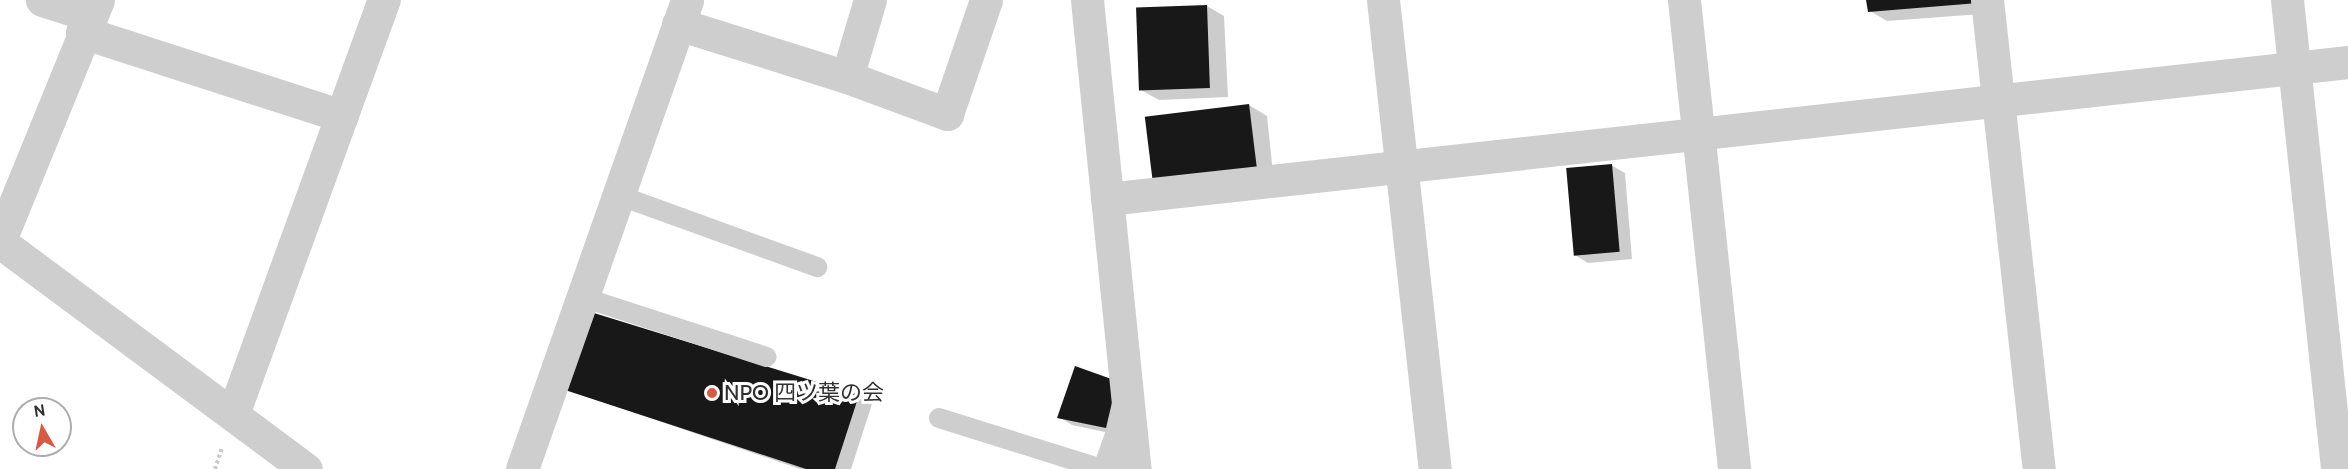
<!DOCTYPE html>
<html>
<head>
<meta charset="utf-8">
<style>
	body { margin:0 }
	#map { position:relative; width:2348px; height:469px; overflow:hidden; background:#fff; font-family:Cabin,"Noto Sans JP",sans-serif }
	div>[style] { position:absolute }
	.shadow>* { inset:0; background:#0003 }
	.building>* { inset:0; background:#181818; transform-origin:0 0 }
	.path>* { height:4px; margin-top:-2px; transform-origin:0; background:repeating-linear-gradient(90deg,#cbcbcb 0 3px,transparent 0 6px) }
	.lane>* { height:20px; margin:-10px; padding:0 10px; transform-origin:10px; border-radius:10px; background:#cecece }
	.street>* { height:33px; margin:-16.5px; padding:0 16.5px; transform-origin:16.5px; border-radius:16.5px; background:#cecece }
	.dots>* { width:16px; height:16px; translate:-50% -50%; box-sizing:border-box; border:3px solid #fff; border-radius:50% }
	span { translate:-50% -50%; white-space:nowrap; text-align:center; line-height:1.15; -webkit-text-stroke:6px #fff; paint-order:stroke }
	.poi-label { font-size:22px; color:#313131 }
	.left { translate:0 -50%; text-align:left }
	.north { position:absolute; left:12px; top:397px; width:60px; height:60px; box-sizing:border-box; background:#fff; border:2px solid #adadad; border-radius:50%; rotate:351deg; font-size:16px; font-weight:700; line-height:24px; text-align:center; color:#313131 }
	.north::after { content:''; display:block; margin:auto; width:21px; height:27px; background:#d55b45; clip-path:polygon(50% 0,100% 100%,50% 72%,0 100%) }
</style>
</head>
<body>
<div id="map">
	<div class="shadow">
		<div style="clip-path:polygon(1868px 0,1992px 0,1995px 13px,1887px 21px,1870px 11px)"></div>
		<div style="clip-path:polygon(1207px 6px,1224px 16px,1228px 97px,1159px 100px,1141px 90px)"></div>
		<div style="clip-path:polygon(1249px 105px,1267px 116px,1274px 183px,1171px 194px)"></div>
		<div style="clip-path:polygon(1611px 165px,1625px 173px,1632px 259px,1588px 263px,1575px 255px)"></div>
		<div style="clip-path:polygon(595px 315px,859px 396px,872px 404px,851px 469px,800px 469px,567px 390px)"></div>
		<div style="clip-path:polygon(1117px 382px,1119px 435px,1072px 425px,1059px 417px)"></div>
	</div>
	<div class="building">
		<div style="clip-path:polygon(1866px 0,1977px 0,1978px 3px,1868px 12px)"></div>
		<div style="left:1207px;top:5px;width:83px;height:71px;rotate:88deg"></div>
		<div style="left:1249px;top:104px;width:70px;height:105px;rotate:83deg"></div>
		<div style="left:1612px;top:164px;width:88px;height:46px;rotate:85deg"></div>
		<div style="clip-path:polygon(594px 313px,859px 395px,835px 469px,806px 469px,565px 390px)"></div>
		<div style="clip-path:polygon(1075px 366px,1117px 381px,1106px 428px,1057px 418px)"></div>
	</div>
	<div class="path">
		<div style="left:215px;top:469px;width:23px;rotate:-72deg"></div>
	</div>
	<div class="lane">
		<div style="left:618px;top:195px;width:212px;rotate:19.9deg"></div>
		<div style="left:582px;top:297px;width:194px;rotate:18deg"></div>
		<div style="left:939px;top:418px;width:171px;rotate:17.4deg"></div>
	</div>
	<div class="street">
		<div style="left:42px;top:0;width:49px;rotate:17.7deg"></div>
		<div style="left:1087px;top:0;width:471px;rotate:84.2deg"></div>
		<div style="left:1383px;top:0;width:472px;rotate:83.7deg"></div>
		<div style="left:1684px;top:0;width:472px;rotate:83.9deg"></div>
		<div style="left:1987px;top:0;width:472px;rotate:83.7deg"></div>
		<div style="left:2287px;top:0;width:472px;rotate:83.9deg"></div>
		<div style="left:678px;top:24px;width:177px;rotate:17.4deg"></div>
		<div style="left:847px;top:77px;width:107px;rotate:20.3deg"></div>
		<div style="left:947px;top:114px;width:120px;rotate:-71.1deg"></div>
		<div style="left:82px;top:32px;width:273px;rotate:17.9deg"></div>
		<div style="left:847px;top:77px;width:80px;rotate:-73.4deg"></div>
		<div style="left:1107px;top:199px;width:1249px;rotate:-6.3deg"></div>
		<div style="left:0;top:240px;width:259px;rotate:-67.8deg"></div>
		<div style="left:0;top:242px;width:381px;rotate:36.6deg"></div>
		<div style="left:233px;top:414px;width:441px;rotate:-70deg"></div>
		<div style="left:522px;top:469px;width:497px;rotate:-70.6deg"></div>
		<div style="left:1109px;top:469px;width:51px;rotate:-70.5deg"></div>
	</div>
	<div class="dots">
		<div style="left:712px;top:393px;background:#d55b45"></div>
	</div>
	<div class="poi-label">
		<span class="left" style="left:724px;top:393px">NPO 四ツ葉の会</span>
	</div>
	<div class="north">N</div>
</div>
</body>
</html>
